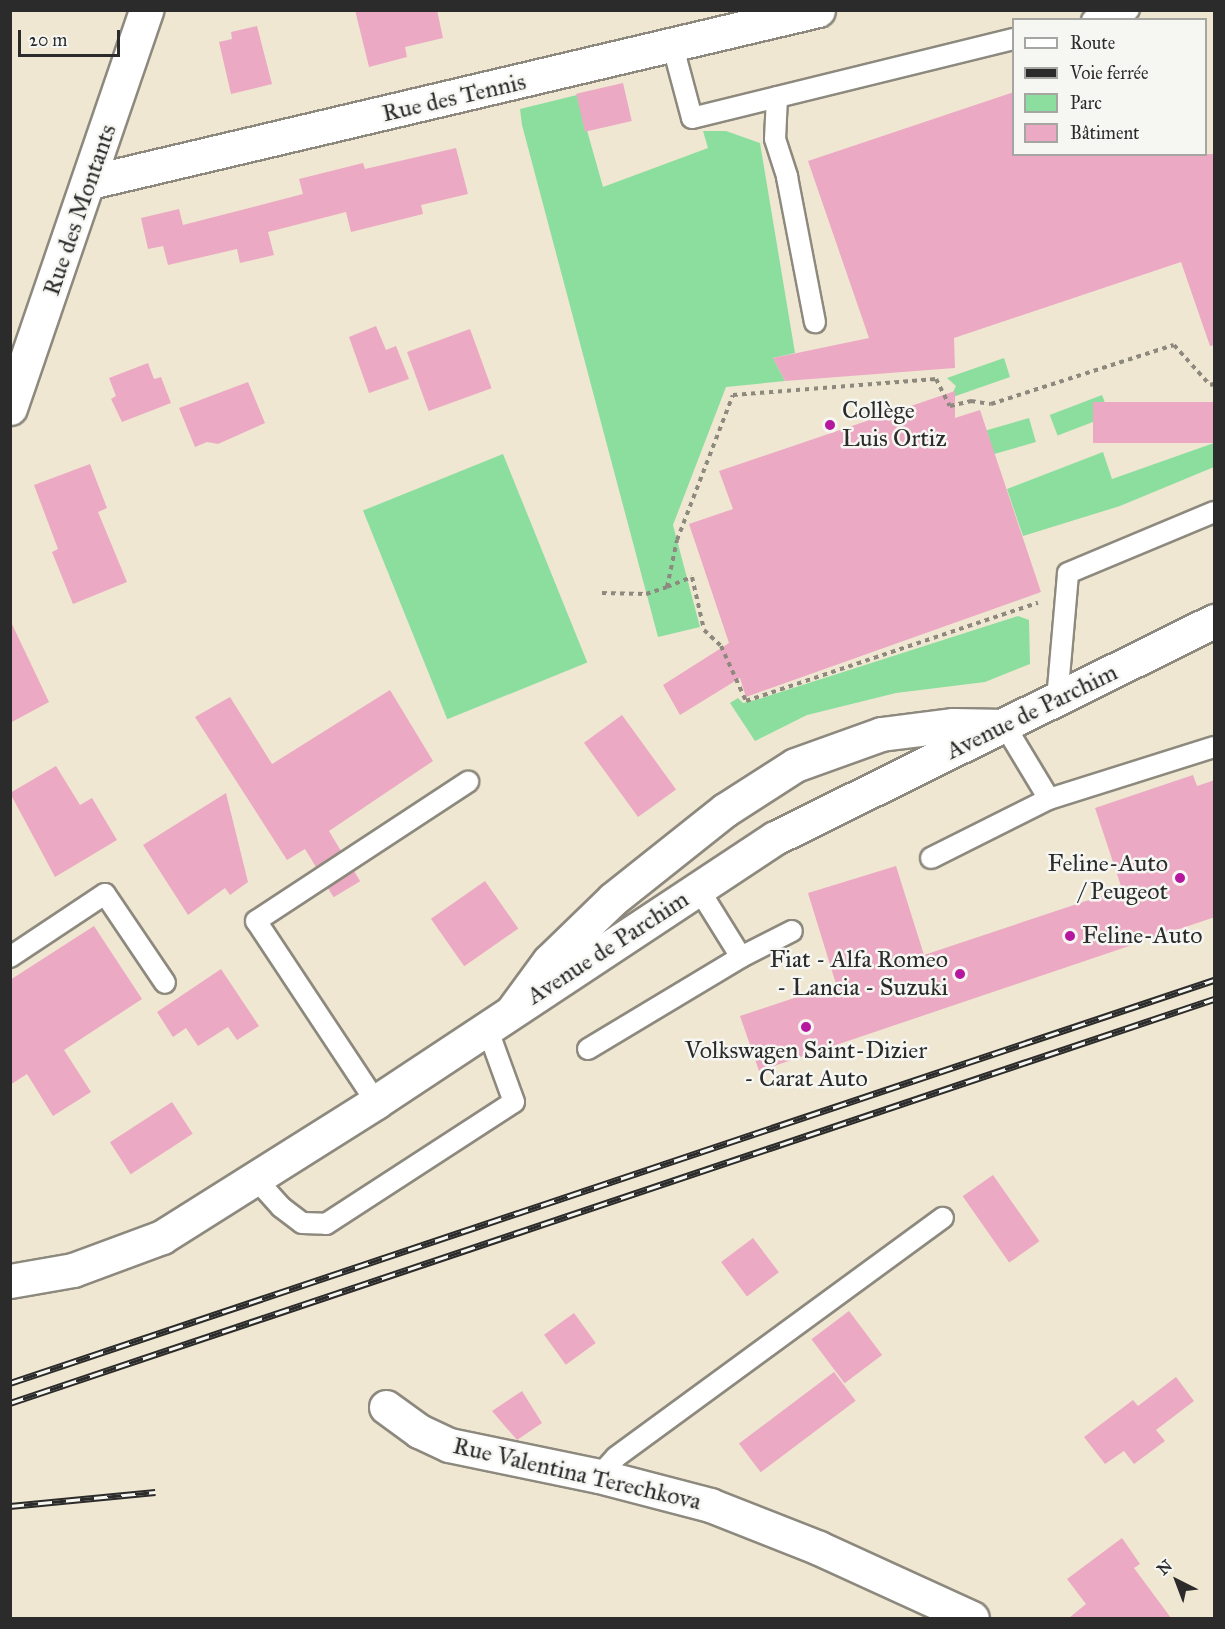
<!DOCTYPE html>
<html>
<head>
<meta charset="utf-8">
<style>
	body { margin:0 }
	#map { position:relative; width:1225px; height:1629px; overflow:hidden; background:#efe7d1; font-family:"IM FELL Great Primer",serif }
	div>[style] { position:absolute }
	.green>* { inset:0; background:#8cde9f; transform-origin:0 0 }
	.building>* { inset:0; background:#eca9c3; transform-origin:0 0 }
	.path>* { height:4px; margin-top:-2px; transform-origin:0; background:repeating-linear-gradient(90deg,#8d897e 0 4.5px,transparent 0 9px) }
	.roads { filter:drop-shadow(2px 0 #8d897e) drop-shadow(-2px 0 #8d897e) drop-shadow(0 2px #8d897e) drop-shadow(0 -2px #8d897e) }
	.lane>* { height:20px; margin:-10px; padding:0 10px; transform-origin:10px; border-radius:10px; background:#fff }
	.street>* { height:33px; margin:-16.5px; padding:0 16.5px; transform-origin:16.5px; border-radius:16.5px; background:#fff }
	.secondary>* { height:33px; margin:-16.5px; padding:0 16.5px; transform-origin:16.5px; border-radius:16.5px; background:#fff }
	.rail>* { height:7px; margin-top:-3.5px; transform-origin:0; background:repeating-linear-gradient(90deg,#f6f6f2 0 14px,#2b2b2b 0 28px); box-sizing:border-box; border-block:2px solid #2b2b2b }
	.dots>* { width:16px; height:16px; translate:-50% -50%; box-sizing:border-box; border:3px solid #f6f6f2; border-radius:50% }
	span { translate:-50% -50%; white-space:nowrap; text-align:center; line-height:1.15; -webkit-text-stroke:5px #f6f6f2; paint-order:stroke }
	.street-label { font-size:24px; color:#2b2b2b }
	.poi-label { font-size:24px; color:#2b2b2b }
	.left { translate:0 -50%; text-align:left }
	.right { translate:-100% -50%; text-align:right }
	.frame { position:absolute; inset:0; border:12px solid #2b2b2b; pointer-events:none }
	.legend { position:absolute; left:1012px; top:18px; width:195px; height:138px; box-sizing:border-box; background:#f6f6f2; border:2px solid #a5a5a2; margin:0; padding:8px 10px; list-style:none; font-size:18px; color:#2b2b2b }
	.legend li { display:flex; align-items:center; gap:12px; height:30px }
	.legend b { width:30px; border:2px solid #a5a5a2 }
	.north { position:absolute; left:1147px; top:1551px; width:60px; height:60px; -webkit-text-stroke:4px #f6f6f2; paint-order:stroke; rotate:318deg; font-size:16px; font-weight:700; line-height:24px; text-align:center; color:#2b2b2b }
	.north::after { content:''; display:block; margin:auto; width:21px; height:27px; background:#2b2b2b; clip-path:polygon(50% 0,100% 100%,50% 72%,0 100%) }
	.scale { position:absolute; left:18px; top:30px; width:102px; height:27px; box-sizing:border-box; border:3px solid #2b2b2b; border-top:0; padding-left:8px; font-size:18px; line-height:21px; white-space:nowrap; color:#2b2b2b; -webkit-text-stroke:4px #f6f6f2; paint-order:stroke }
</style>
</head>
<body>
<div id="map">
	<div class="green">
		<div style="clip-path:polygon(577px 95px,603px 187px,708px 148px,703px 131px,726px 131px,760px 143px,795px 353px,773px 358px,785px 381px,726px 387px,673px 525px,700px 627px,658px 637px,522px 125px,520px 109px)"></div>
		<div style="clip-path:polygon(1004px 358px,1010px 377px,950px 398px,956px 386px,947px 378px)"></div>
		<div style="left:1102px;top:395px;width:22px;height:56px;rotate:69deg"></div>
		<div style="left:1029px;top:418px;width:25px;height:44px;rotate:74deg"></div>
		<div style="clip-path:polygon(1214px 443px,1214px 467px,1120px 506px,1023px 536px,1007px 489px,1103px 452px,1112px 479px)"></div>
		<div style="left:503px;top:454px;width:225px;height:151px;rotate:68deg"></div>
		<div style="clip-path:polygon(1018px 616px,1029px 620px,1030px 664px,985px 682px,896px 693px,807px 715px,755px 741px,730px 703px,738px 698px,743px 703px,759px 699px)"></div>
	</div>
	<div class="building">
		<div style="clip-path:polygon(355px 10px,437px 10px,443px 38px,405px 47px,407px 57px,369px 67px)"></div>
		<div style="clip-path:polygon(257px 26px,272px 84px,231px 94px,219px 42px,232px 39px,231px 32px)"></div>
		<div style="left:623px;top:83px;width:39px;height:48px;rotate:77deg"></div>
		<div style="clip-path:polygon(1014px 92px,1014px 154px,1215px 154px,1215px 345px,1210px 346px,1181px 262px,954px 338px,955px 368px,785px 381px,773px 358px,869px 338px,808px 161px)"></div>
		<div style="clip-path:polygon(456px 148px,468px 194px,421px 205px,423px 214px,351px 232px,346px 212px,268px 232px,274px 255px,240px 263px,237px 249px,168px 265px,163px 246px,148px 249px,141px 218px,179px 209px,183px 225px,303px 194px,299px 179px,363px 163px,365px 169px)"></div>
		<div style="clip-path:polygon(376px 326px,386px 350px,396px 346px,409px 379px,369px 393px,349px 337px)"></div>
		<div style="left:470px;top:329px;width:63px;height:67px;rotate:70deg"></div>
		<div style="clip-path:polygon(148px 363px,154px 379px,161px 377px,171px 403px,122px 422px,111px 399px,116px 396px,109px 378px)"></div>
		<div style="clip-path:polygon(248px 382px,265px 423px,218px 444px,207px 442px,195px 447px,179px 408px)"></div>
		<div style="clip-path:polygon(955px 391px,955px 418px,980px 410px,1041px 592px,746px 697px,740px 678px,680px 715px,663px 685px,729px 643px,689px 524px,733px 509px,719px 471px)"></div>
		<div style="left:1215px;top:402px;width:41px;height:122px;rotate:90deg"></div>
		<div style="clip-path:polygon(90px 464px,107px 508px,98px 512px,127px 582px,73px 604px,52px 552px,58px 549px,34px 485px)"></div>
		<div style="clip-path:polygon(10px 620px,49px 702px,10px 723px)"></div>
		<div style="clip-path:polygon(390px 690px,433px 761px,329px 831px,341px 851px,316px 867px,305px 849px,287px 860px,195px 717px,230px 697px,272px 764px)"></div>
		<div style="left:622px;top:715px;width:92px;height:47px;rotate:54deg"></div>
		<div style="clip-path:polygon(56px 766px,80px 805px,92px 798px,117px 840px,55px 877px,10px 793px)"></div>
		<div style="clip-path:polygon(1193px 775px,1197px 786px,1215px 780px,1215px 917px,759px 1071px,740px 1016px,836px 984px,808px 893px,896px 866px,924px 955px,1122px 889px,1095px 808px)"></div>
		<div style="clip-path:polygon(226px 793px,248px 882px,230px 895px,225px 888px,188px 915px,143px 845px)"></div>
		<div style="left:354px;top:871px;width:12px;height:31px;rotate:59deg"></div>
		<div style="left:485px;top:881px;width:58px;height:66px;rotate:55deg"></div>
		<div style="clip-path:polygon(94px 926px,142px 999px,64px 1050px,91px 1092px,53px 1116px,27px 1074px,10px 1085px,10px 980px)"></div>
		<div style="clip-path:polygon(221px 969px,259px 1026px,237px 1040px,228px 1027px,198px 1046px,186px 1028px,173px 1037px,157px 1012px)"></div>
		<div style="left:172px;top:1102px;width:38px;height:74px;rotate:57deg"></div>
		<div style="left:993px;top:1175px;width:81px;height:37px;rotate:55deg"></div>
		<div style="left:753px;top:1238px;width:43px;height:40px;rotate:53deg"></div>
		<div style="left:849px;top:1311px;width:55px;height:47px;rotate:53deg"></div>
		<div style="left:574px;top:1313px;width:37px;height:37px;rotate:54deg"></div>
		<div style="left:834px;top:1372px;width:36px;height:119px;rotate:53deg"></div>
		<div style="clip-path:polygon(1176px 1377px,1194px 1401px,1156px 1430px,1165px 1441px,1134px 1464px,1124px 1451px,1105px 1464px,1084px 1437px,1133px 1400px,1138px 1406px)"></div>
		<div style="clip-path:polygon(522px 1391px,542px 1423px,517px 1440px,492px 1411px)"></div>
		<div style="clip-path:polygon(1122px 1538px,1140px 1564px,1134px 1568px,1171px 1618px,1069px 1618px,1086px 1604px,1067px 1579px)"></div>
	</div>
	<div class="path">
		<div style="left:667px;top:587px;width:27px;rotate:-22deg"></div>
		<div style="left:692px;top:577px;width:54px;rotate:77.2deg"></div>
		<div style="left:704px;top:630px;width:23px;rotate:43deg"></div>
		<div style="left:721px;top:646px;width:60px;rotate:65.6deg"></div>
		<div style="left:746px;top:701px;width:308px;rotate:-18.6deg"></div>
		<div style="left:602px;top:593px;width:44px;rotate:1.3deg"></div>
		<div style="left:646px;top:594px;width:22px;rotate:-18deg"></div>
		<div style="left:667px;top:587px;width:48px;rotate:-78deg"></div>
		<div style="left:677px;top:540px;width:155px;rotate:-68.9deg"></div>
		<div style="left:733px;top:395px;width:204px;rotate:-4.5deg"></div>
		<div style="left:936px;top:379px;width:30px;rotate:63deg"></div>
		<div style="left:950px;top:406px;width:22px;rotate:-13deg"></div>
		<div style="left:971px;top:401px;width:20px;rotate:9deg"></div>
		<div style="left:991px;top:404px;width:192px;rotate:-17.9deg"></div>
		<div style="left:1174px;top:345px;width:54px;rotate:48deg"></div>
		<div style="left:1210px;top:385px;width:4px;rotate:-14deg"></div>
	</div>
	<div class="roads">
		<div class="lane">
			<div style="left:1092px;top:20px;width:38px;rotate:-15deg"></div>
			<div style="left:673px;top:47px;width:73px;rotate:75deg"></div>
			<div style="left:692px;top:118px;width:332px;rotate:-13.8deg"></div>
			<div style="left:777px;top:97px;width:42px;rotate:92.7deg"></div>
			<div style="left:775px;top:139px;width:40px;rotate:72deg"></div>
			<div style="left:787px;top:177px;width:148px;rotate:79.1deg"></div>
			<div style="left:1057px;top:700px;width:127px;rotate:-85deg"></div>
			<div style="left:1068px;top:573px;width:158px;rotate:-22.7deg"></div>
			<div style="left:1005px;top:726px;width:85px;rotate:58.9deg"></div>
			<div style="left:1049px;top:799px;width:173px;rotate:-17.5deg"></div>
			<div style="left:931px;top:858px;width:132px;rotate:-26.6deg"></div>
			<div style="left:698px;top:888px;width:81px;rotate:58.1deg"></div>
			<div style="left:10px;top:957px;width:114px;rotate:-33.6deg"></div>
			<div style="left:105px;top:894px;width:107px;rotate:56deg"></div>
			<div style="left:588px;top:1049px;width:179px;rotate:-31deg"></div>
			<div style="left:741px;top:957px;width:57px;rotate:-27deg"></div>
			<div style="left:376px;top:1102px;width:217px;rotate:-123.5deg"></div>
			<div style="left:256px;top:921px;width:254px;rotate:-33.3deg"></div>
			<div style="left:255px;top:1178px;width:39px;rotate:48deg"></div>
			<div style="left:281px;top:1207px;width:26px;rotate:37deg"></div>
			<div style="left:302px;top:1223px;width:24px;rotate:2deg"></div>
			<div style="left:326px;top:1224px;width:224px;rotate:-33deg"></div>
			<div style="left:514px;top:1102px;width:79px;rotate:-110deg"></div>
			<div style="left:599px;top:1476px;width:25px;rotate:-48deg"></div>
			<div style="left:616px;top:1457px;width:405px;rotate:-36.2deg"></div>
		</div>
		<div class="street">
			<div style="left:90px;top:182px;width:748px;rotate:-13.29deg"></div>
			<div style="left:513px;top:1010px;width:61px;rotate:-53.7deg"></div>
			<div style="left:549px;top:961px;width:89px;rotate:-44.1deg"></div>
			<div style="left:613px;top:899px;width:143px;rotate:-38.5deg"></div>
			<div style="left:725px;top:810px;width:83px;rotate:-32.7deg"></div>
			<div style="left:795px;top:765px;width:91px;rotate:-19.8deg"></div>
			<div style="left:881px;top:734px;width:73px;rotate:-7.1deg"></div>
			<div style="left:953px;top:725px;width:52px;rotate:1.1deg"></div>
			<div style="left:386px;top:1407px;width:41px;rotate:36deg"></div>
			<div style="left:419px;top:1431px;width:33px;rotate:25deg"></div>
			<div style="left:449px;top:1445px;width:153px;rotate:11.7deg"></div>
			<div style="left:599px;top:1476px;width:115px;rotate:14.6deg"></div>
			<div style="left:710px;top:1505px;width:117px;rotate:21.5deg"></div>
			<div style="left:819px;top:1548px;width:168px;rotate:24.6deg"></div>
		</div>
		<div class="secondary">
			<div style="left:10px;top:408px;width:421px;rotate:-71.1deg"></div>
			<div style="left:10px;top:1281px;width:64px;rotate:-9.9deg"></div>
			<div style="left:73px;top:1270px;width:95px;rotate:-20.3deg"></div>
			<div style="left:162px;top:1237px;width:253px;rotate:-32.2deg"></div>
			<div style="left:376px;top:1102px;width:478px;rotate:-33.5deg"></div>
			<div style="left:775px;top:838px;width:490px;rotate:-26.3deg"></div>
		</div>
	</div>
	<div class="rail">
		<div style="left:10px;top:1383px;width:1270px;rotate:-18.51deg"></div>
		<div style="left:10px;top:1403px;width:1270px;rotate:-18.55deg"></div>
		<div style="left:10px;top:1506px;width:146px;rotate:-5.5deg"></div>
	</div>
	<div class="dots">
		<div style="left:830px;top:425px;background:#b5179e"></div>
		<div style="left:1180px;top:878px;background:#b5179e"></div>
		<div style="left:1070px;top:936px;background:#b5179e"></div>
		<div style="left:960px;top:974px;background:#b5179e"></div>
		<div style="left:806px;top:1027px;background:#b5179e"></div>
	</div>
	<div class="street-label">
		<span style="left:454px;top:98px;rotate:-13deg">Rue des Tennis</span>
		<span style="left:80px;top:210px;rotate:-71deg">Rue des Montants</span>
		<span style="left:1032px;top:712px;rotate:-26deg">Avenue de Parchim</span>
		<span style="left:608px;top:948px;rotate:-33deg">Avenue de Parchim</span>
		<span style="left:577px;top:1474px;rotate:13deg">Rue Valentina Terechkova</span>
	</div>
	<div class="poi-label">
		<span class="left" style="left:842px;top:425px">Collège<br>Luis Ortiz</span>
		<span class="right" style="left:1168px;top:878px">Feline-Auto<br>/ Peugeot</span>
		<span class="left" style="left:1082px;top:936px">Feline-Auto</span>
		<span class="right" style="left:948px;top:974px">Fiat - Alfa Romeo<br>- Lancia - Suzuki</span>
		<span style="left:806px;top:1065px">Volkswagen Saint-Dizier<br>- Carat Auto</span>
	</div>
	<div class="frame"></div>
	<ul class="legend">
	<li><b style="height:8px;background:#fff"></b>Route</li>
	<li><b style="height:8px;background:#2b2b2b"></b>Voie ferrée</li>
	<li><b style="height:16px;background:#8cde9f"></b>Parc</li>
	<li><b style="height:16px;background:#eca9c3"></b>Bâtiment</li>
	</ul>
	<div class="north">N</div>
	<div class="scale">20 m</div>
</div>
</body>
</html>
